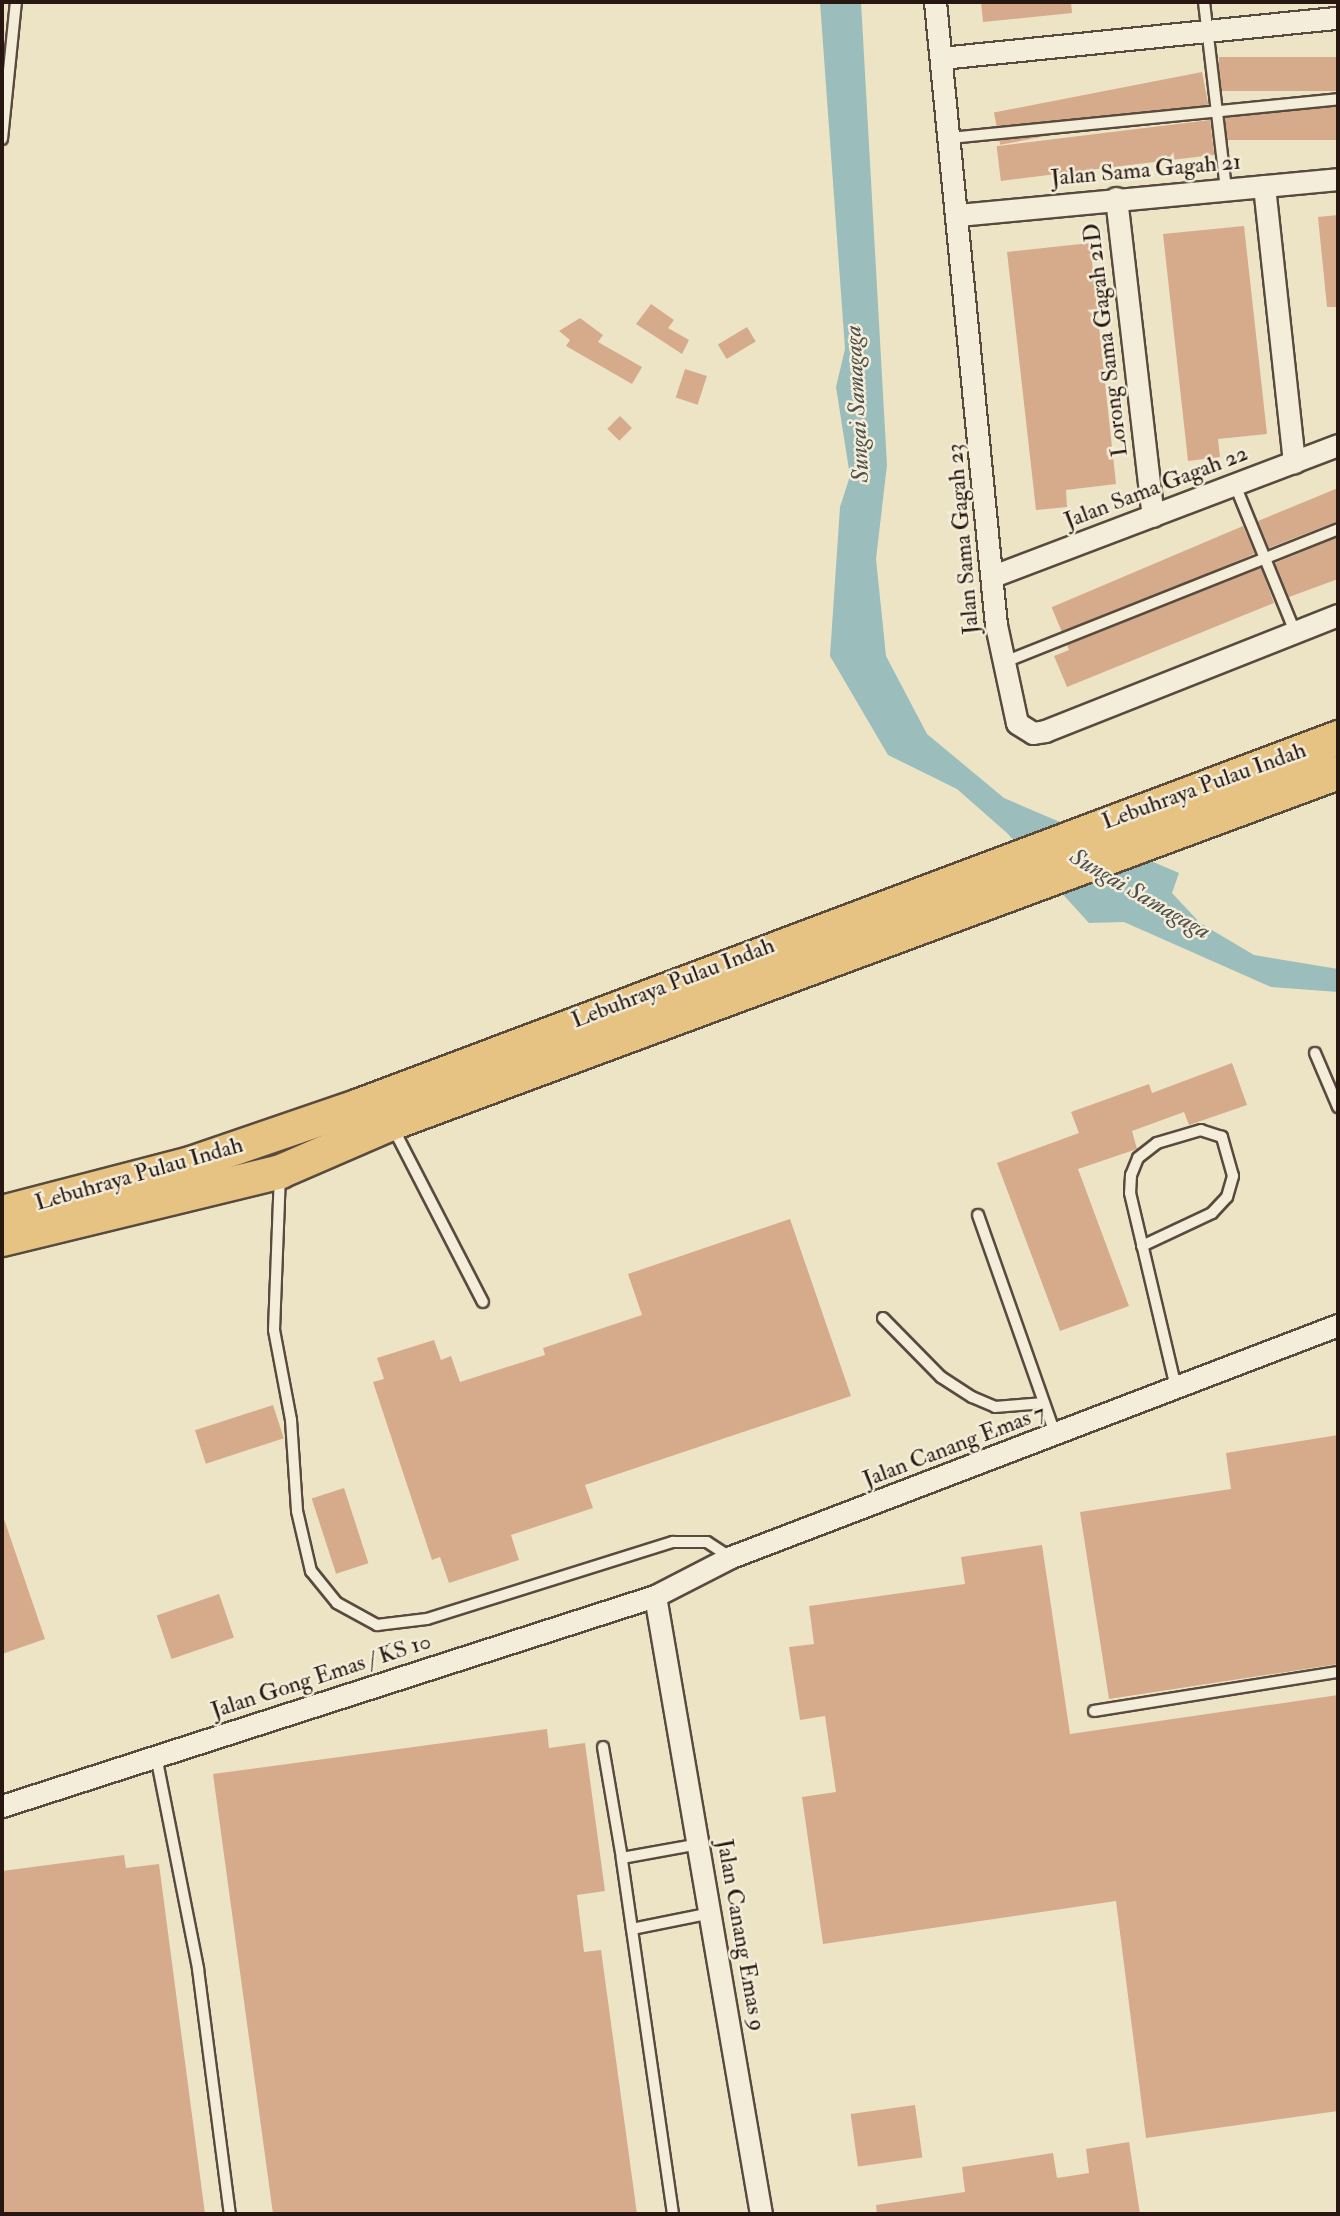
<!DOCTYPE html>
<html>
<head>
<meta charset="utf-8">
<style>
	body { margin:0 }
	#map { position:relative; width:1340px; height:2216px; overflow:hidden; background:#ede4c6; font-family:"IM FELL Double Pica",serif }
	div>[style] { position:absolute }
	.water>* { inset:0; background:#9bbdbc }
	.building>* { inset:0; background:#d6ab8b; transform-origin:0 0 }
	.roads { filter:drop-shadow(2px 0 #594a3e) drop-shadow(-2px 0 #594a3e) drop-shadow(0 2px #594a3e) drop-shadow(0 -2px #594a3e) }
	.lane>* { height:10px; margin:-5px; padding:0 5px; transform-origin:5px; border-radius:5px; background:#f3edda }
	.street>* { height:21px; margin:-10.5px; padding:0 10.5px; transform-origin:10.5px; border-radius:10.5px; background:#f3edda }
	.primary>* { height:33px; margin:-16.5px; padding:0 16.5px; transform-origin:16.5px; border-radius:16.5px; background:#e6c283 }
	span { translate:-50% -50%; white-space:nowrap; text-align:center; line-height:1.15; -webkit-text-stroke:5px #f3edda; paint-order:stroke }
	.street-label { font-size:23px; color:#281711 }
	.water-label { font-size:24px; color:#50514d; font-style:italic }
	.frame { position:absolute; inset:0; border:4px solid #281711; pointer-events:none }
</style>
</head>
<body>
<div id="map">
	<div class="water">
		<div style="clip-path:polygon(820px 2px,861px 2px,887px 465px,876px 559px,886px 656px,927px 734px,1004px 798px,1179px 873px,1172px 893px,1200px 923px,1254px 955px,1338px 969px,1338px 992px,1271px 987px,1124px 922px,1089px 923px,1007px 833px,957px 789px,888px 755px,830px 656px,840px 507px,850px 476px,836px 387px,845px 349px)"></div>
	</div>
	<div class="building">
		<div style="clip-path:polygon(981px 2px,1071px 2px,1072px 13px,983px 22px)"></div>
		<div style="left:1338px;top:57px;width:34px;height:119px;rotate:90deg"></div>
		<div style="left:1202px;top:72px;width:33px;height:212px;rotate:79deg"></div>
		<div style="left:1338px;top:107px;width:33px;height:113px;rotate:90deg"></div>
		<div style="left:1210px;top:120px;width:35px;height:215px;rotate:83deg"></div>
		<div style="clip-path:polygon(1338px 215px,1338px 307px,1327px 307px,1318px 217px)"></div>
		<div style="clip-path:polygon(1244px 226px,1267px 434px,1218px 439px,1220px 457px,1188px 461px,1163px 234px)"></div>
		<div style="clip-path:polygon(1090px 243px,1116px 484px,1066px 490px,1067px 507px,1036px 510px,1007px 252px)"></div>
		<div style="clip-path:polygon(651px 304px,674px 320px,668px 328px,689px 340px,682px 354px,636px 324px)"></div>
		<div style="clip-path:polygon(580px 318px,603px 335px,598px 342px,642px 367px,632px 384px,566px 346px,570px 340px,559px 331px)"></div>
		<div style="left:747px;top:327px;width:17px;height:34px;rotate:59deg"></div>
		<div style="left:685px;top:369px;width:23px;height:30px;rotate:18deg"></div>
		<div style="left:620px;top:416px;width:17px;height:18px;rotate:45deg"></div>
		<div style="clip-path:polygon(1338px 488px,1338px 521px,1269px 548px,1258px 521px)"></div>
		<div style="left:1243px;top:526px;width:30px;height:208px;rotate:67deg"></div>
		<div style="clip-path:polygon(1338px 537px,1338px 579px,1289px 597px,1275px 563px)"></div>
		<div style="clip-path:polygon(1261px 568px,1274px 603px,1067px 687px,1054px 656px,1069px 650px,1067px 645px)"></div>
		<div style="clip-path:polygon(1232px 1063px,1247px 1105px,1189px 1125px,1184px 1112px,1132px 1131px,1137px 1149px,1078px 1169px,1129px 1306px,1060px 1331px,997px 1163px,1079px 1133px,1071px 1112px,1149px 1084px,1152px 1093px)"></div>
		<div style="clip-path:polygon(790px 1219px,851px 1396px,585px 1485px,593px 1508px,511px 1535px,519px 1560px,449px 1583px,440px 1557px,432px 1560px,373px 1382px,384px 1379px,377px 1358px,434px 1340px,441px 1360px,451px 1356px,460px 1382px,545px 1355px,543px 1348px,642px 1315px,628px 1274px)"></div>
		<div style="left:273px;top:1405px;width:35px;height:82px;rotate:72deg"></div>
		<div style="clip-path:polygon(1338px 1435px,1338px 1664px,1109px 1699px,1080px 1512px,1231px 1489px,1226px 1453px)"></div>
		<div style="left:344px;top:1488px;width:79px;height:34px;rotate:72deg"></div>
		<div style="clip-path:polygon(4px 1519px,45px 1639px,2px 1654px,2px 1520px)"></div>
		<div style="clip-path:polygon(1042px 1545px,1070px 1734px,1338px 1695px,1338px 2111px,1146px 2138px,1116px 1901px,823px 1944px,802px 1797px,836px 1792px,825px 1716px,800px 1720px,789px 1647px,814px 1644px,809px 1606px,965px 1584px,961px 1557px)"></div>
		<div style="left:219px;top:1594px;width:46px;height:66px;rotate:71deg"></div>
		<div style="clip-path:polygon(547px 1729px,549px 1748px,585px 1743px,605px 1891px,577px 1895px,584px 1952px,601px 1950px,637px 2214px,273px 2214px,213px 1774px)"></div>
		<div style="clip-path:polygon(124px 1855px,126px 1868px,159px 1864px,205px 2214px,2px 2214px,2px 1871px)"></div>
		<div style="left:915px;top:2105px;width:53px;height:65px;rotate:82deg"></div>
		<div style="clip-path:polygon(1129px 2142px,1140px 2214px,877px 2214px,876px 2205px,965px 2192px,962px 2167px,1053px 2153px,1057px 2178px,1089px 2173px,1086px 2149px)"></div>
	</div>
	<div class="roads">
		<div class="lane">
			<div style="left:1204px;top:2px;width:188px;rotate:83.3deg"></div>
			<div style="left:950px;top:138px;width:390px;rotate:-5.7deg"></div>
			<div style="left:2px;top:139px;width:138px;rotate:-84.2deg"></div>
			<div style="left:1235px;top:485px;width:159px;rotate:67.8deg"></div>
			<div style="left:1002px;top:663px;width:362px;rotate:-21.7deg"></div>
			<div style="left:1315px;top:1053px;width:59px;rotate:66.9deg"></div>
			<div style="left:392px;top:1126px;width:198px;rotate:62.7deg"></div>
			<div style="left:280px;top:1174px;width:156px;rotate:92.2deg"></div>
			<div style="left:274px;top:1330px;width:92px;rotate:79.3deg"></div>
			<div style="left:291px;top:1420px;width:91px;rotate:86.2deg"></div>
			<div style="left:297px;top:1511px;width:62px;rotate:76.9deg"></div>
			<div style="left:311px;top:1571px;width:41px;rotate:50.9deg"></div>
			<div style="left:337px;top:1603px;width:46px;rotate:28.8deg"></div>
			<div style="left:377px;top:1625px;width:50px;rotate:-6.8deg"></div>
			<div style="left:427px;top:1619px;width:258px;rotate:-17.4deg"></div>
			<div style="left:673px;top:1542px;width:34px"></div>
			<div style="left:707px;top:1542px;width:27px;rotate:33deg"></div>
			<div style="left:978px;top:1215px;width:234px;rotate:70.6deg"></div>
			<div style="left:1142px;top:1246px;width:77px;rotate:-25.2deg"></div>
			<div style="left:1212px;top:1213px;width:22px;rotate:-47deg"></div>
			<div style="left:1227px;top:1197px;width:22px;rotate:-74deg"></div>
			<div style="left:1233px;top:1176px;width:41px;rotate:-105.8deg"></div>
			<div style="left:1222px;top:1137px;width:22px;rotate:-162deg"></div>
			<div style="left:1201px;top:1130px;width:46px;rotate:163.5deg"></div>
			<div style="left:1157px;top:1143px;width:24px;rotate:142deg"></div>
			<div style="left:1138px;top:1158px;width:18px;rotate:112deg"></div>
			<div style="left:1131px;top:1175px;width:18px;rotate:93deg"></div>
			<div style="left:1130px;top:1193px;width:199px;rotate:76.7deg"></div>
			<div style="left:883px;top:1318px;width:83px;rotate:45.5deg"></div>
			<div style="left:941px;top:1377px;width:37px;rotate:33deg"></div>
			<div style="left:972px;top:1397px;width:25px;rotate:23deg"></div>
			<div style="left:995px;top:1407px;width:49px;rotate:-4.7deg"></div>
			<div style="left:1094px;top:1711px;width:247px;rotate:-9.1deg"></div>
			<div style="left:603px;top:1747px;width:113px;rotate:80.3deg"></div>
			<div style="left:156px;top:1756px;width:217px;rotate:78.8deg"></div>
			<div style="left:198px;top:1969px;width:247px;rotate:82.6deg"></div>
			<div style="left:632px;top:1929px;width:81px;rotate:-11.4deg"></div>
			<div style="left:673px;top:2214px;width:360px;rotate:-98.2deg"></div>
			<div style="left:622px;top:1858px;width:78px;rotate:-10.3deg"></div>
		</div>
		<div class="street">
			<div style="left:935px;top:2px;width:626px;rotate:84.41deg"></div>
			<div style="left:996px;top:625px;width:100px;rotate:77.9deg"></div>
			<div style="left:1017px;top:723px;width:19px;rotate:32deg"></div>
			<div style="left:1033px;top:733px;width:12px;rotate:-9deg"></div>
			<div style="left:1045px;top:731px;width:315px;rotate:-21.6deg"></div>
			<div style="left:941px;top:58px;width:399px;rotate:-5.8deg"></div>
			<div style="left:1264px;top:186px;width:278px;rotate:83.8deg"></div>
			<div style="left:1116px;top:198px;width:320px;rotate:83.4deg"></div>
			<div style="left:958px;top:215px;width:382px;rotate:-5.4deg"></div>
			<div style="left:993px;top:576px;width:369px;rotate:-20.8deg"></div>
			<div style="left:2px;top:1806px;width:686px;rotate:-17.83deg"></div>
			<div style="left:761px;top:2214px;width:627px;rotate:-99.73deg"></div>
			<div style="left:655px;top:1596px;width:85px;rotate:-27.2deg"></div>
			<div style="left:731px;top:1557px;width:650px;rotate:-20.92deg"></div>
		</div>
		<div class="primary">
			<div style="left:2px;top:1212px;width:194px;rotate:-14.6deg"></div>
			<div style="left:190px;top:1163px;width:179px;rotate:-18.9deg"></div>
			<div style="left:359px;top:1105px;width:1046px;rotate:-20.6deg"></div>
			<div style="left:2px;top:1239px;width:286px;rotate:-13.7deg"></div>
			<div style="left:280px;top:1171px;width:121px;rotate:-23.4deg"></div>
			<div style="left:391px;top:1123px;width:1010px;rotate:-20.34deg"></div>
		</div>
	</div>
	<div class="street-label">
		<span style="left:1146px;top:170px;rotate:-5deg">Jalan Sama Gagah 21</span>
		<span style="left:1106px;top:340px;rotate:-97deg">Lorong Sama Gagah 21D</span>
		<span style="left:1156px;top:487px;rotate:-21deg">Jalan Sama Gagah 22</span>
		<span style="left:963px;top:539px;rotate:-95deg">Jalan Sama Gagah 23</span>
		<span style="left:1204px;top:786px;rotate:-20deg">Lebuhraya Pulau Indah</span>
		<span style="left:673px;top:983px;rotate:-21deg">Lebuhraya Pulau Indah</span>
		<span style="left:139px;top:1174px;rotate:-16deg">Lebuhraya Pulau Indah</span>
		<span style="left:954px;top:1446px;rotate:-21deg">Jalan Canang Emas 7</span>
		<span style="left:321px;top:1676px;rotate:-18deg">Jalan Gong Emas / KS 10</span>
		<span style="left:741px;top:1935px;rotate:80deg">Jalan Canang Emas 9</span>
	</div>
	<div class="water-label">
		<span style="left:857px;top:404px;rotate:-93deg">Sungai Samagaga</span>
		<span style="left:1140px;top:894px;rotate:30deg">Sungai Samagaga</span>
	</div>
	<div class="frame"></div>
</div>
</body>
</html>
